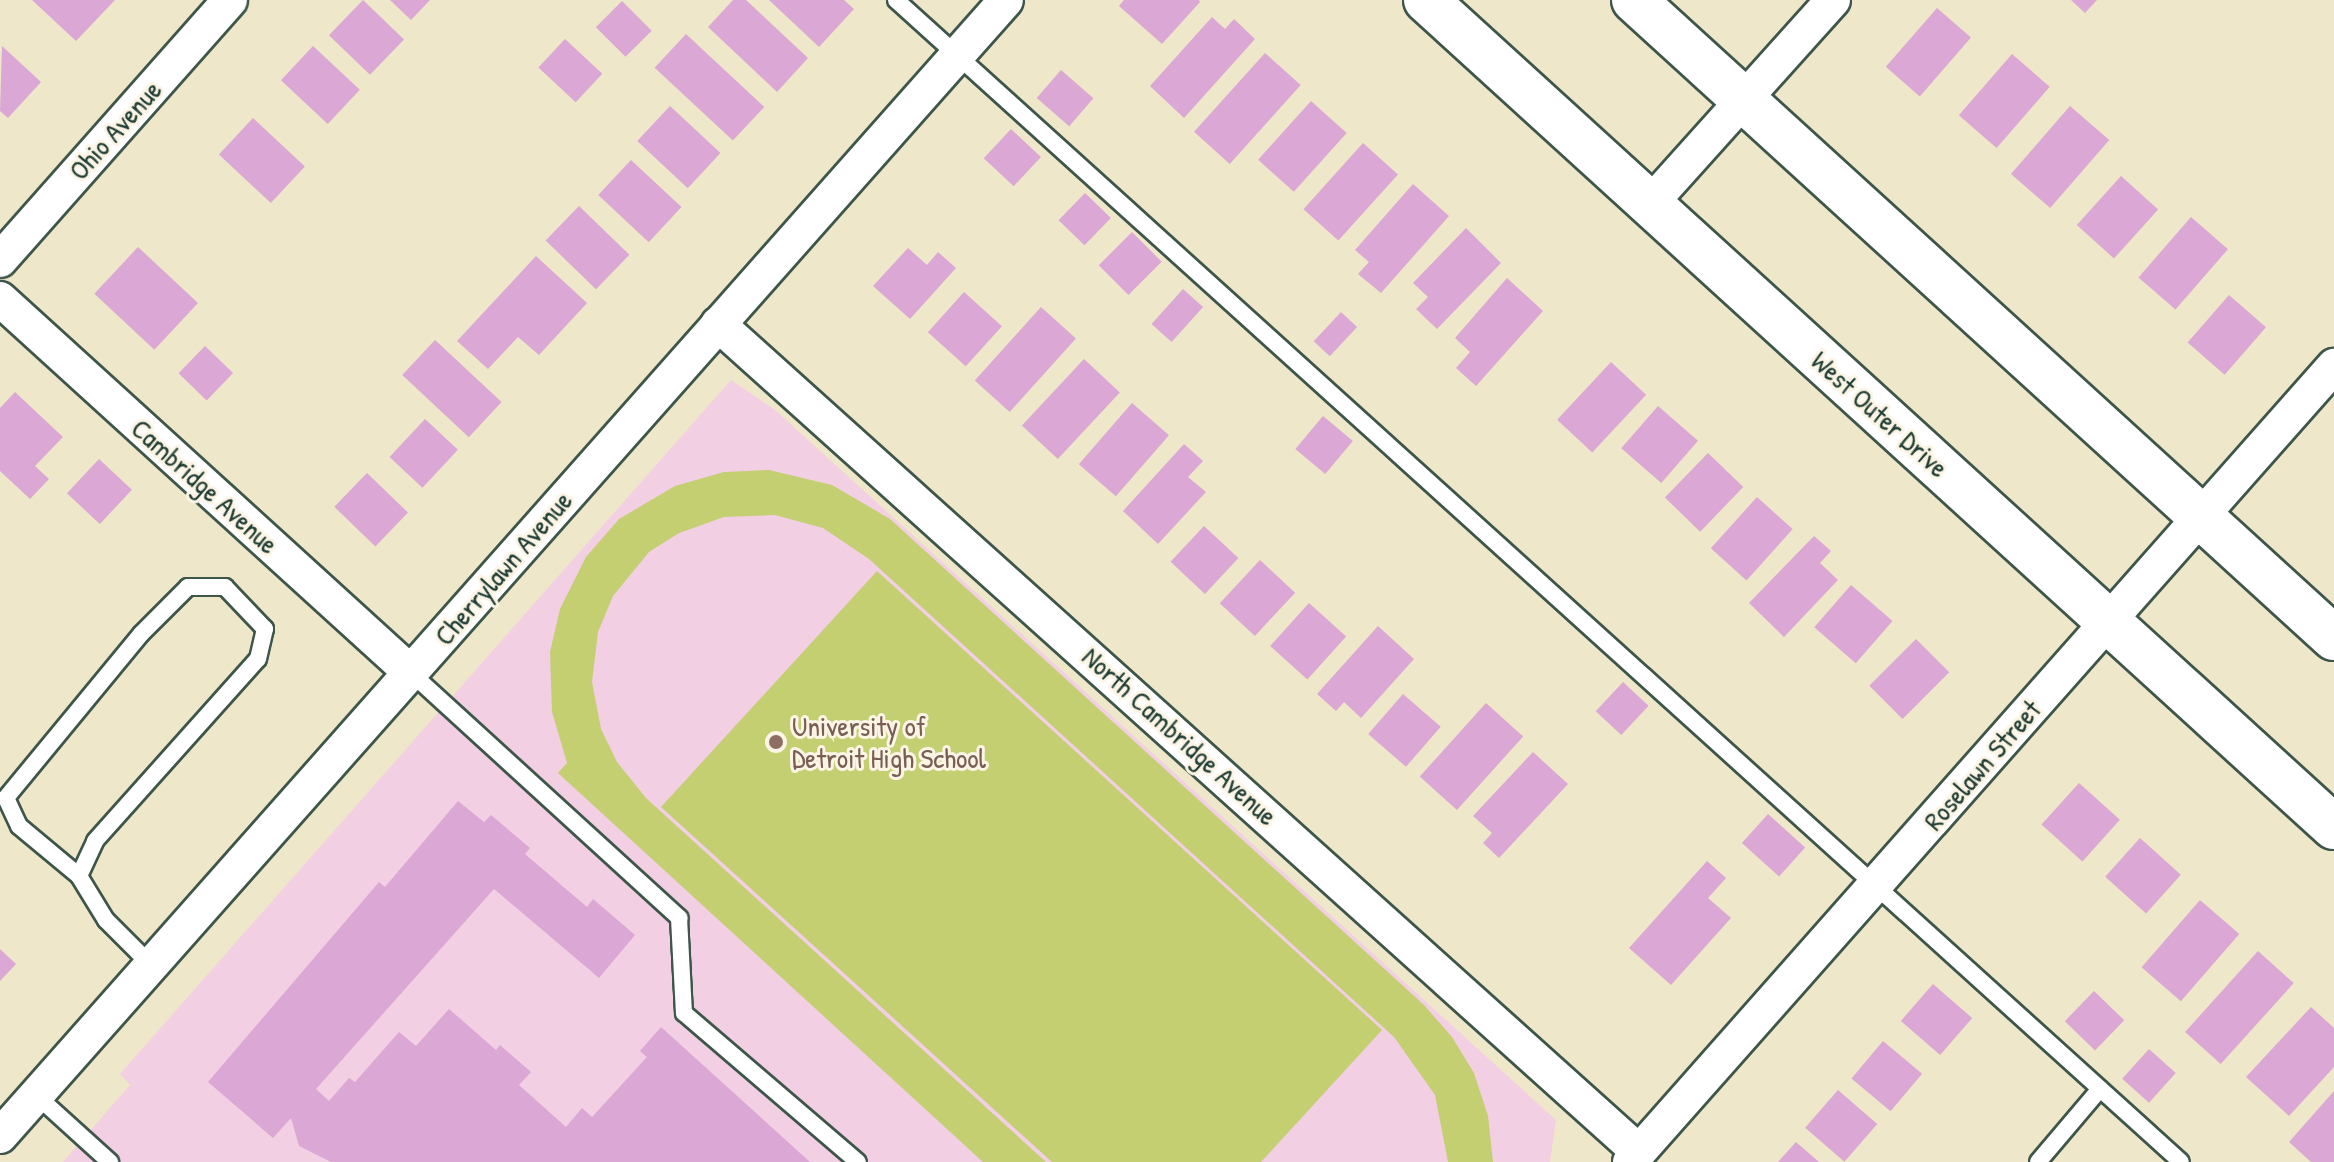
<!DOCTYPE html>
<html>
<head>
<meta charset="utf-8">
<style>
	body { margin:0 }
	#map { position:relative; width:2334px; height:1162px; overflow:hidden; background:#efe7c9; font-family:"Patrick Hand",sans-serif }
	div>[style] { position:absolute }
	.built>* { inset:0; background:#f2cfe2 }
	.green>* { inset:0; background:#c3cf70 }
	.building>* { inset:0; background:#dba7d4; transform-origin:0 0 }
	.roads { filter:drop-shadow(2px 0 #3e564a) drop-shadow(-2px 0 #3e564a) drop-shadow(0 2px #3e564a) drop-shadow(0 -2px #3e564a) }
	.service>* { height:16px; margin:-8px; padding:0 8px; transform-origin:8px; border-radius:8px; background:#fff }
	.minor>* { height:34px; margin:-17px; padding:0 17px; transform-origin:17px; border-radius:17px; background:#fff }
	.secondary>* { height:44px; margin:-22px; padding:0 22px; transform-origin:22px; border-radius:22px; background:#fff }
	.dots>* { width:22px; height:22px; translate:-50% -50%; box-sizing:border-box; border:4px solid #fcf5e5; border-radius:50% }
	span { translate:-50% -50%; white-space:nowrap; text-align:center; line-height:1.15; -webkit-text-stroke:6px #fcf5e5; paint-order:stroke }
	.street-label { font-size:28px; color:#1f3d34 }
	.education-label { font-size:28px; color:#785e54 }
	.left { translate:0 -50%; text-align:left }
</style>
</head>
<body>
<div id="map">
	<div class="built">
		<div style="clip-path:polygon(731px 380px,775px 410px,1556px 1120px,1550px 1162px,63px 1162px,130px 1085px,120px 1074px)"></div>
	</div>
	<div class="green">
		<div style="clip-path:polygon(769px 470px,832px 485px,890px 519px,1424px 1005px,1452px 1037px,1474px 1073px,1488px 1116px,1493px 1162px,1448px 1162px,1435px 1095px,1394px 1037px,869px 559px,823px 528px,775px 515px,724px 517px,679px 533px,649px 552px,613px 596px,598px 632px,592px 682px,601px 729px,617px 762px,646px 798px,1046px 1162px,983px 1162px,558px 773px,567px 763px,552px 712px,550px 652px,560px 609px,586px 557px,619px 519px,675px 486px,724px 472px)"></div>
		<div style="clip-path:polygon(877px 571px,1382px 1030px,1261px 1162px,1052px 1162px,661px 807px)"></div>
	</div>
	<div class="building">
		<div style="clip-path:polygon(32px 0,115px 0,76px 41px)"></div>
		<div style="left:363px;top:0;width:57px;height:49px;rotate:44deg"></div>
		<div style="clip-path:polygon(390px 0,430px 0,411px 20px)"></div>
		<div style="clip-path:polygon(733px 0,746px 0,808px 58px,777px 92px,708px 27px)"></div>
		<div style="clip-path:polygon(769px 0,844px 0,854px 9px,819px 47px)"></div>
		<div style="clip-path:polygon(1124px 0,1199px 0,1200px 2px,1162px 44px,1119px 6px)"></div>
		<div style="clip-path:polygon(2071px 0,2097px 0,2085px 13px)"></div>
		<div style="left:622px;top:1px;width:42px;height:37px;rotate:45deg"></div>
		<div style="left:1937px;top:8px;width:45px;height:78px;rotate:41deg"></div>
		<div style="clip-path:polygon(1212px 17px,1225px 29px,1234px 19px,1255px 39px,1184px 118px,1150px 86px)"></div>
		<div style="left:686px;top:34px;width:107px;height:46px;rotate:43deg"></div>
		<div style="left:565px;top:39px;width:51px;height:39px;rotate:43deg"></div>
		<div style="clip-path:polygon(2px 46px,41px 82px,8px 118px,0 111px)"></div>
		<div style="left:313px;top:46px;width:64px;height:47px;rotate:43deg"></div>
		<div style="left:1265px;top:53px;width:48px;height:106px;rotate:42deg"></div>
		<div style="left:2012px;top:54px;width:50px;height:81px;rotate:41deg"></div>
		<div style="left:1061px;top:70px;width:43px;height:37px;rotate:41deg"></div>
		<div style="left:1311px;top:101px;width:48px;height:79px;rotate:42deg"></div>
		<div style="left:670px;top:106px;width:69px;height:48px;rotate:43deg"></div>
		<div style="left:2070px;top:106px;width:52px;height:90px;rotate:41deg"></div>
		<div style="left:253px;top:118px;width:71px;height:50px;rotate:43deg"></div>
		<div style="left:1011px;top:129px;width:41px;height:40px;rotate:43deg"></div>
		<div style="left:1363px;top:143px;width:47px;height:89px;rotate:42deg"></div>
		<div style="left:631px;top:160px;width:69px;height:48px;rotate:43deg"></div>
		<div style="left:2121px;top:176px;width:50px;height:66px;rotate:42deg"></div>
		<div style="clip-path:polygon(1413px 184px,1449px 216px,1381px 293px,1358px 274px,1369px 262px,1355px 250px)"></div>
		<div style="left:1085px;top:193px;width:36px;height:38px;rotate:44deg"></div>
		<div style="left:579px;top:206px;width:70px;height:48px;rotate:44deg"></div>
		<div style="left:2191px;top:217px;width:49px;height:80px;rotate:41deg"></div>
		<div style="clip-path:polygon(1466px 228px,1501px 263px,1437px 329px,1416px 309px,1428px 297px,1413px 283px)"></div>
		<div style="left:1132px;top:232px;width:42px;height:47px;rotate:45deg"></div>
		<div style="left:138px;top:247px;width:82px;height:64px;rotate:43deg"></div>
		<div style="clip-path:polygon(908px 248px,927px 265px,938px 252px,956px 268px,910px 319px,873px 286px)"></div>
		<div style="clip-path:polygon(536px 256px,587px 303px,539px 355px,518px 337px,488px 369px,457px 341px)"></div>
		<div style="clip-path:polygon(1507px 278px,1543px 311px,1476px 386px,1456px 368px,1470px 352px,1455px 338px)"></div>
		<div style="left:1183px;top:289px;width:27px;height:47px;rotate:42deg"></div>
		<div style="left:964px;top:292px;width:51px;height:54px;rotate:42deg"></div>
		<div style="left:2229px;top:295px;width:49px;height:63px;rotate:41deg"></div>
		<div style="left:1041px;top:307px;width:47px;height:99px;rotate:42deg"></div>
		<div style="left:1341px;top:312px;width:22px;height:40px;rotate:43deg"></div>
		<div style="left:435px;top:340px;width:91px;height:48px;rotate:43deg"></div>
		<div style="left:205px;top:346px;width:39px;height:38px;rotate:44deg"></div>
		<div style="left:1084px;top:359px;width:49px;height:91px;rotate:43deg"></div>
		<div style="left:1611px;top:362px;width:48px;height:79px;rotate:43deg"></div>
		<div style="clip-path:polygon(15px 392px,63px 437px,35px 466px,49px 479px,30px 499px,0 471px,0 408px)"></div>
		<div style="left:1132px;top:403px;width:49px;height:81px;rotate:41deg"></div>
		<div style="left:1658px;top:406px;width:53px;height:56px;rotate:41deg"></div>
		<div style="left:1323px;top:416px;width:39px;height:43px;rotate:40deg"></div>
		<div style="left:425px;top:419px;width:45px;height:52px;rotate:43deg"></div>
		<div style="clip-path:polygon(1184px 444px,1203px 461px,1188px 477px,1206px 492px,1158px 544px,1123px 511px)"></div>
		<div style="left:1708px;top:453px;width:49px;height:62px;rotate:44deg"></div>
		<div style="left:99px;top:459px;width:45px;height:47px;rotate:43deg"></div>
		<div style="left:367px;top:473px;width:57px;height:47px;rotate:44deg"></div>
		<div style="left:1757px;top:497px;width:48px;height:69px;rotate:42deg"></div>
		<div style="left:1204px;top:526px;width:47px;height:49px;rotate:43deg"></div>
		<div style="clip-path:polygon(1814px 536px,1831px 551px,1820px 563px,1838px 580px,1784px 637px,1749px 603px)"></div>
		<div style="left:1260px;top:560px;width:48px;height:59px;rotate:43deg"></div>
		<div style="left:1851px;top:585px;width:55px;height:56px;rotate:41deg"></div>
		<div style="left:1309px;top:603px;width:50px;height:58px;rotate:42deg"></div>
		<div style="clip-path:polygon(1378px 626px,1414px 659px,1361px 718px,1344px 702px,1336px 711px,1317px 694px)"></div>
		<div style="left:1916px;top:639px;width:47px;height:66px;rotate:45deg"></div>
		<div style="left:1623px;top:682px;width:35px;height:40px;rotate:43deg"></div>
		<div style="left:1403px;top:694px;width:50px;height:53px;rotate:41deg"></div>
		<div style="left:1486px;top:703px;width:50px;height:99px;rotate:42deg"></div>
		<div style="clip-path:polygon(1533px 752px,1568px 784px,1499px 858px,1483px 843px,1492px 833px,1473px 816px)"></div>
		<div style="left:2079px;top:783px;width:55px;height:56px;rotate:42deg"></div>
		<div style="clip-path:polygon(458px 801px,484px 822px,491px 815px,530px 848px,525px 854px,587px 907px,593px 899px,635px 935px,599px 978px,494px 889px,316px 1089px,329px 1101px,349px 1078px,355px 1082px,399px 1032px,416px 1046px,449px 1009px,496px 1050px,500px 1045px,531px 1072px,519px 1085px,566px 1127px,582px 1108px,592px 1117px,647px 1057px,640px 1051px,661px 1027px,810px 1162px,331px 1162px,299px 1146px,291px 1118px,273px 1138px,208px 1082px,379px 882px,385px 887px)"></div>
		<div style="left:1768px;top:814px;width:50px;height:39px;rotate:42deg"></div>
		<div style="left:2140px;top:838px;width:55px;height:52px;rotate:42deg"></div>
		<div style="clip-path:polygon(1707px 861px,1726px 878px,1708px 898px,1731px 918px,1671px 985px,1629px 948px)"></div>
		<div style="left:2200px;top:900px;width:52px;height:89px;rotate:41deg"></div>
		<div style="clip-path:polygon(0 949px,16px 964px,0 981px)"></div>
		<div style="left:2258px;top:951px;width:48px;height:109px;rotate:42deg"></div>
		<div style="left:1933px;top:984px;width:52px;height:49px;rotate:41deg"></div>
		<div style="left:2094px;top:991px;width:42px;height:42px;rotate:44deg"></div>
		<div style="clip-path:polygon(2311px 1007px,2334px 1028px,2334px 1067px,2289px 1116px,2246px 1077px)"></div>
		<div style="left:1883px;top:1041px;width:51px;height:49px;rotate:40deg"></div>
		<div style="left:2149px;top:1049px;width:36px;height:40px;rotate:42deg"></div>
		<div style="left:1838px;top:1090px;width:52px;height:50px;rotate:41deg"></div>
		<div style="clip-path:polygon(2334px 1091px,2334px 1162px,2311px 1162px,2289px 1142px)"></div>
		<div style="clip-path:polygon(1796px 1142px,1819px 1162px,1778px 1162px)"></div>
	</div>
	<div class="roads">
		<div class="service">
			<div style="left:896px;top:0;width:1732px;rotate:42.12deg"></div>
			<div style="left:410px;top:672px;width:365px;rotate:42.4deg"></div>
			<div style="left:679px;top:918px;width:95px;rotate:87deg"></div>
			<div style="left:684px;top:1013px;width:229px;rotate:40.6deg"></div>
			<div style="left:79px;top:876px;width:38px;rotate:-65deg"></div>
			<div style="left:95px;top:841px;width:244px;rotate:-48.2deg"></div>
			<div style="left:258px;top:659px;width:31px;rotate:-77deg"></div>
			<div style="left:265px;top:629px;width:58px;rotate:-133.6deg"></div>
			<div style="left:225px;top:587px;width:37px;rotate:180deg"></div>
			<div style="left:188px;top:587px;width:66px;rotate:135deg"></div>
			<div style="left:141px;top:634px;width:212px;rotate:129.5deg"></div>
			<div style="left:6px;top:798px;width:31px;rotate:65deg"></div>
			<div style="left:19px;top:826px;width:78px;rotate:39.8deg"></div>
			<div style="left:79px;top:876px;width:52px;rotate:58.5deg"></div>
			<div style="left:106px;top:920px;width:64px;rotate:45deg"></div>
			<div style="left:36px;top:1095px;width:100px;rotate:42.2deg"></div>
			<div style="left:2038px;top:1162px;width:96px;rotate:-49.7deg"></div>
		</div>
		<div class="minor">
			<div style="left:1650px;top:204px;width:274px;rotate:-48.1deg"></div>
			<div style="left:0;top:260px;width:347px;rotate:-48.5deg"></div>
			<div style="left:0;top:299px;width:554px;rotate:42.29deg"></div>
			<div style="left:718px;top:324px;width:1238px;rotate:41.96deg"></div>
			<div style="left:0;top:1136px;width:1517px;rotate:-48.47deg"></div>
			<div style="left:1630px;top:1162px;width:1063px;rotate:-48.51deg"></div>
		</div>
		<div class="secondary">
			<div style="left:1426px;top:0;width:1228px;rotate:42.33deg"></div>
			<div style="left:1634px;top:0;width:947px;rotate:42.35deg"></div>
		</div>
	</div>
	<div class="dots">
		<div style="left:776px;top:742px;background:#8d6e63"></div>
	</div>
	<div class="street-label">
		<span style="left:115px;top:130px;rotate:-48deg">Ohio Avenue</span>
		<span style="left:1880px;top:414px;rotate:42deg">West Outer Drive</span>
		<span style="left:205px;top:486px;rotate:42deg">Cambridge Avenue</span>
		<span style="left:503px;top:568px;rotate:-49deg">Cherrylawn Avenue</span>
		<span style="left:1180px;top:736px;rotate:42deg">North Cambridge Avenue</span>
		<span style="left:1982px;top:765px;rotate:-49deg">Roselawn Street</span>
	</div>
	<div class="education-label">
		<span class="left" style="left:792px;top:742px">University of<br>Detroit High School</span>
	</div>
</div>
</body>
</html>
